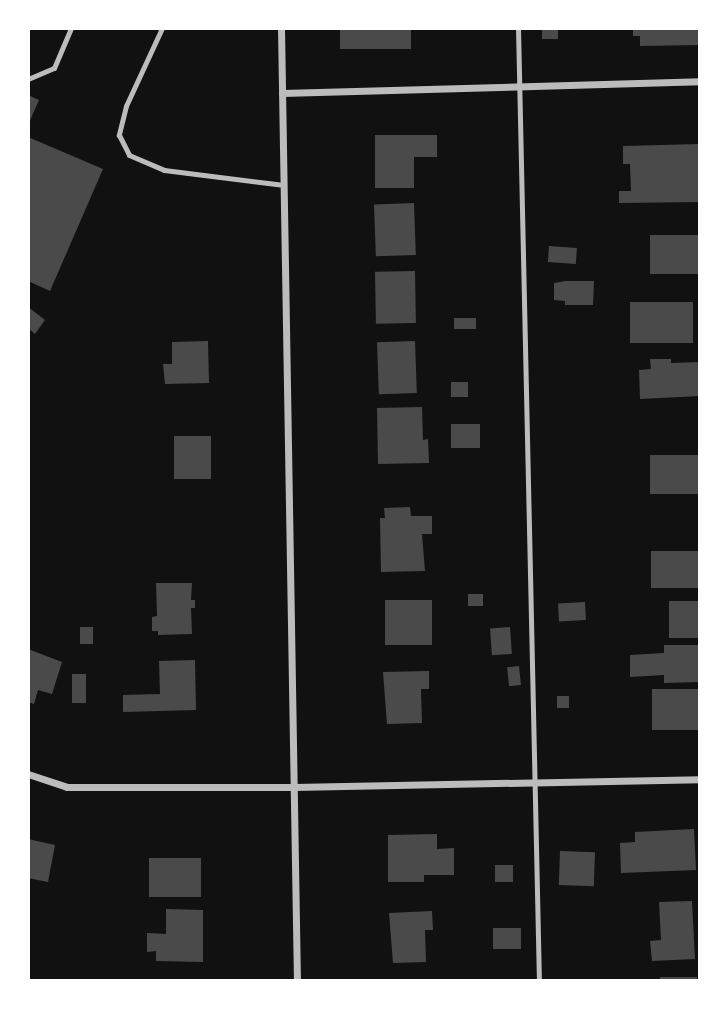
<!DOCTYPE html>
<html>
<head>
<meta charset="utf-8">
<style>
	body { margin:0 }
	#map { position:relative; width:728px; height:1009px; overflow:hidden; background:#111; font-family:Overpass,sans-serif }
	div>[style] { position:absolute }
	.building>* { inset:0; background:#4a4a4a; transform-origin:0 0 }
	.service>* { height:5px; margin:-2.5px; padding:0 2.5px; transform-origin:2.5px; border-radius:2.5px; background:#bcbcbc }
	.minor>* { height:7px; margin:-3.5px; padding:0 3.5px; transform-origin:3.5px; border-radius:3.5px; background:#bcbcbc }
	span { translate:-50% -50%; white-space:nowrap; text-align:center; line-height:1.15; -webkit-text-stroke:5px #fff; paint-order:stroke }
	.frame { position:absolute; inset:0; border:30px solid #fff; pointer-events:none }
</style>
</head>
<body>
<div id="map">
	<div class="building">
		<div style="left:340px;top:28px;width:71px;height:21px"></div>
		<div style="left:542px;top:28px;width:16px;height:11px"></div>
		<div style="clip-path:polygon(633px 28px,700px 28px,700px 45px,640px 46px,640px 36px,633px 36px)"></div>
		<div style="clip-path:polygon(28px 95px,39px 100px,28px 125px)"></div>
		<div style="clip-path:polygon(375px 135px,437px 135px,437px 157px,414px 157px,414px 188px,375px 188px)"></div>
		<div style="clip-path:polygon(28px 137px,103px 169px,50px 291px,28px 281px)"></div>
		<div style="clip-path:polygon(700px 144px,700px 202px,619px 203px,619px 191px,631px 191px,630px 164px,623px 164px,623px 146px)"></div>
		<div style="left:414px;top:203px;width:52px;height:40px;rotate:88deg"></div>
		<div style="left:650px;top:235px;width:50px;height:39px"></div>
		<div style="left:549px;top:246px;width:28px;height:16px;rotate:4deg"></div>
		<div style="left:415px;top:271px;width:52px;height:40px;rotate:89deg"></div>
		<div style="clip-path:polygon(566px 281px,594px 281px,593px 305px,565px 305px,565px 301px,554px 300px,554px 283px)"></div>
		<div style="left:693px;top:302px;width:41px;height:63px;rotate:90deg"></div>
		<div style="clip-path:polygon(28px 307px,45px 320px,35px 334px,28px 328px)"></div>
		<div style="left:454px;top:318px;width:22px;height:11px"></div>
		<div style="clip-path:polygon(208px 341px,209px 383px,165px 384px,163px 364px,172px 364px,172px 342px)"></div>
		<div style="left:415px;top:341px;width:52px;height:38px;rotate:88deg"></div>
		<div style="clip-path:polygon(650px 359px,671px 359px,671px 363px,700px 362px,700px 396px,640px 399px,639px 370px,651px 369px)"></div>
		<div style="left:451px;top:382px;width:17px;height:15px"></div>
		<div style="clip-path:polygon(422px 407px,423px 440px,428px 439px,429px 463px,378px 464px,377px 408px)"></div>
		<div style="left:451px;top:424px;width:29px;height:24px"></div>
		<div style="left:174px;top:436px;width:37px;height:43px"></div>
		<div style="left:650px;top:455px;width:50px;height:39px"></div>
		<div style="clip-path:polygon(410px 507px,411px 516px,432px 516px,432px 534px,422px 534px,425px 571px,381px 572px,380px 518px,385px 518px,384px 508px)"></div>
		<div style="left:700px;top:551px;width:37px;height:49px;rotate:90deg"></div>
		<div style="clip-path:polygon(156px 583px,192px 583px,191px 600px,195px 600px,195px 608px,191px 608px,192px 634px,158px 635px,158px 631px,152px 631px,152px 617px,157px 616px)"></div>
		<div style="left:468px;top:594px;width:15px;height:12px"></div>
		<div style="left:385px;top:600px;width:47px;height:45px"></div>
		<div style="left:700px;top:601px;width:37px;height:31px;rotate:90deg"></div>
		<div style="left:585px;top:602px;width:18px;height:27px;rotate:87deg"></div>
		<div style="left:80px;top:627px;width:13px;height:17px"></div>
		<div style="left:510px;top:627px;width:27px;height:20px;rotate:86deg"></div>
		<div style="clip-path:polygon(664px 645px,700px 645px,700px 682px,664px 683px,664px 675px,630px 677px,630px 655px,664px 653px)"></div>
		<div style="clip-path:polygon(28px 649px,62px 662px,52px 694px,38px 690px,34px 704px,28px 702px)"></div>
		<div style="clip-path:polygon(195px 660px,196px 710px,123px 712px,123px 695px,160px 694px,159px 661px)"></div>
		<div style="left:519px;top:666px;width:19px;height:12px;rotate:84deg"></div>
		<div style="clip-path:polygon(429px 671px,429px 689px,421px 689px,422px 723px,387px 724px,383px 672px)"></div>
		<div style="left:72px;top:674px;width:14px;height:29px"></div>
		<div style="left:700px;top:689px;width:41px;height:48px;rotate:90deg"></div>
		<div style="left:557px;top:696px;width:12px;height:12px"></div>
		<div style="clip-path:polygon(694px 829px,696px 870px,621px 873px,620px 843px,635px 842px,635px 832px)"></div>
		<div style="clip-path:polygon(437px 834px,437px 849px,454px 848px,454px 875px,424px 875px,424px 882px,388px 882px,388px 835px)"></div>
		<div style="clip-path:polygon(28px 839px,55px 845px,48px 882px,28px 878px)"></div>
		<div style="left:560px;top:851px;width:35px;height:34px;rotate:2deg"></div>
		<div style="left:149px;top:858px;width:52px;height:39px"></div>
		<div style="left:495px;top:865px;width:18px;height:17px"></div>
		<div style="clip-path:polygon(692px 901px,695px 959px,652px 961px,650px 941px,661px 940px,659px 902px)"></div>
		<div style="clip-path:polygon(166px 909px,203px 910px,203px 962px,156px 961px,156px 951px,147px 952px,147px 933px,166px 934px)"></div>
		<div style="clip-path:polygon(432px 911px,433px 930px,425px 930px,426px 962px,393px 963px,389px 913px)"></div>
		<div style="left:493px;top:928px;width:28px;height:21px"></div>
		<div style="left:660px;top:977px;width:37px;height:4px"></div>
	</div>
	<div class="service">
		<div style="left:162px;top:28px;width:86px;rotate:114.8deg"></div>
		<div style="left:126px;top:106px;width:30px;rotate:104deg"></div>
		<div style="left:119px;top:135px;width:22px;rotate:63deg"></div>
		<div style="left:129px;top:155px;width:38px;rotate:23deg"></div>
		<div style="left:164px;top:170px;width:121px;rotate:7.1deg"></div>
		<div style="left:518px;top:28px;width:953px;rotate:88.74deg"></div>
		<div style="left:28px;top:79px;width:28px;rotate:-23deg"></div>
		<div style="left:54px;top:68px;width:43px;rotate:-67deg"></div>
	</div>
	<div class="minor">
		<div style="left:281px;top:28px;width:953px;rotate:89.04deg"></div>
		<div style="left:282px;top:93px;width:418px;rotate:-1.6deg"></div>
		<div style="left:28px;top:774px;width:41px;rotate:18.4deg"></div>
		<div style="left:67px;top:787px;width:227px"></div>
		<div style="left:294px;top:787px;width:406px;rotate:-1.1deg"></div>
	</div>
	<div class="frame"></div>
</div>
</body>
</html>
